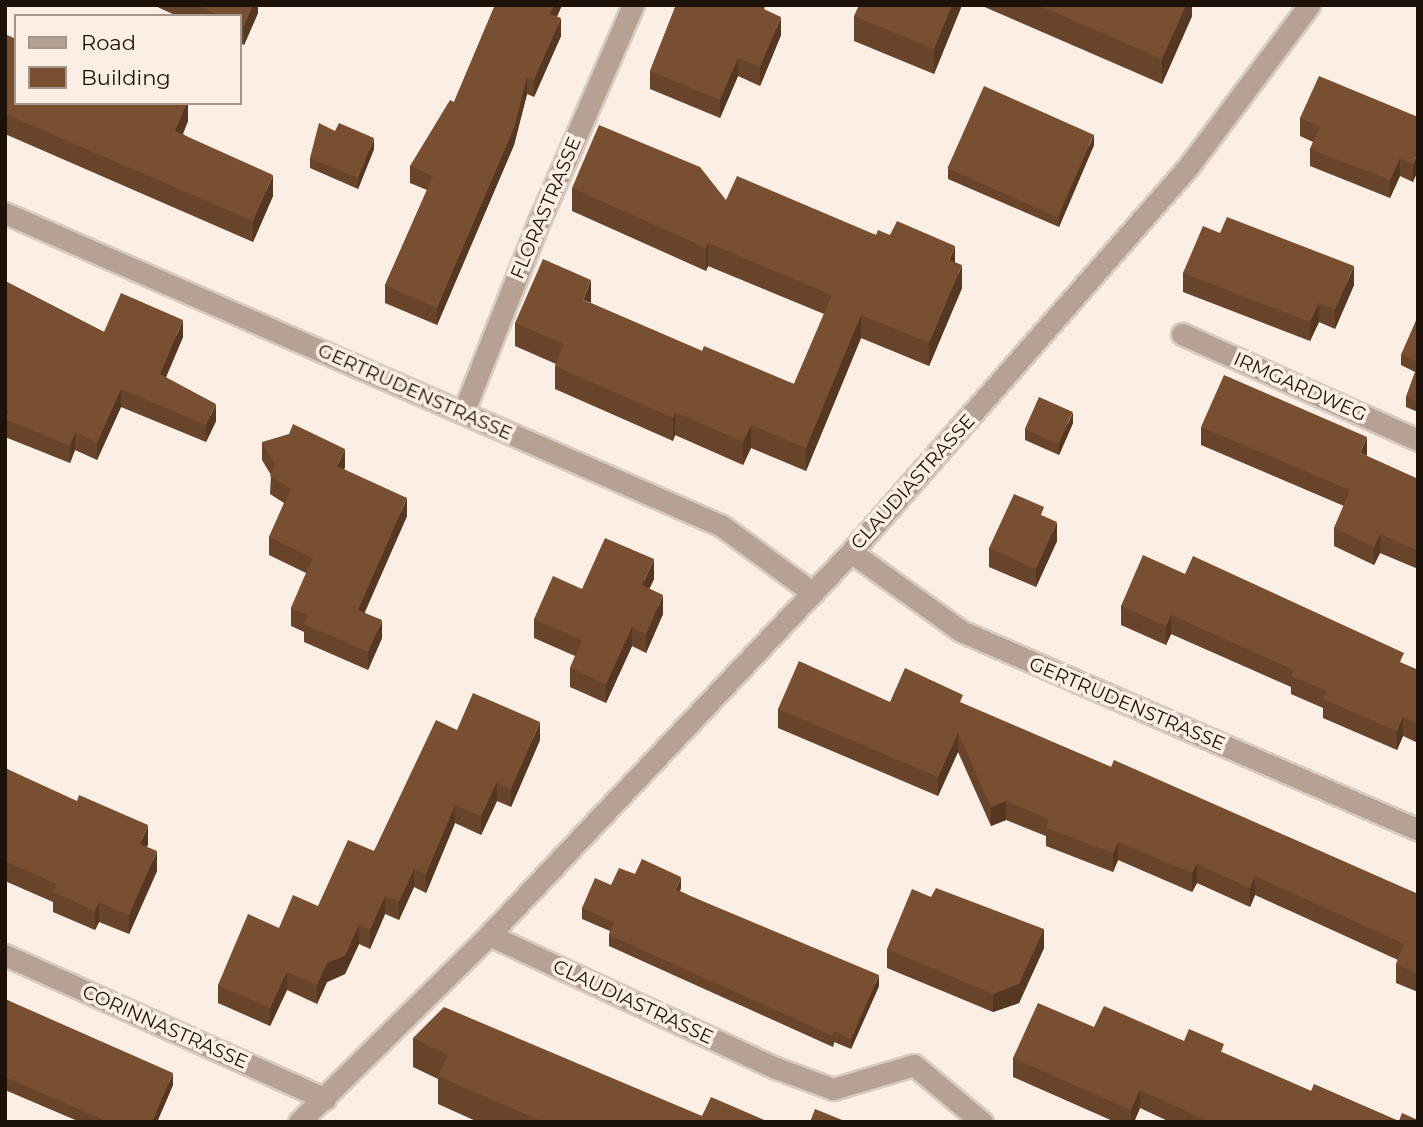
<!DOCTYPE html>
<html>
<head>
<meta charset="utf-8">
<style>
	body { margin:0 }
	#map { position:relative; width:1423px; height:1127px; overflow:hidden; background:#fbeee5; font-family:Montserrat,sans-serif }
	div>[style] { position:absolute }
	.roads { filter:drop-shadow(2px 0 #d7cbc2) drop-shadow(-2px 0 #d7cbc2) drop-shadow(0 2px #d7cbc2) drop-shadow(0 -2px #d7cbc2) }
	.minor>* { height:21px; margin:-10.5px; padding:0 10.5px; transform-origin:10.5px; border-radius:10.5px; background:#b6a193 }
	.wall>* { inset:0; background:#68442a }
	.shaded-wall>* { inset:0; background:#553722 }
	.building>* { inset:0; background:#794f31; transform-origin:0 0 }
	span { translate:-50% -50%; white-space:nowrap; text-align:center; line-height:1.15; -webkit-text-stroke:7px #fbeee5; paint-order:stroke }
	.street-label { font-size:19px; color:#1d120a }
	.frame { position:absolute; inset:0; border:7px solid #1d120a; pointer-events:none }
	.legend { position:absolute; left:14px; top:14px; width:228px; height:91px; box-sizing:border-box; background:#fbeee5; border:2px solid #a2968d; margin:0; padding:9px 12px; list-style:none; font-size:21px; color:#1d120a }
	.legend li { display:flex; align-items:center; gap:14px; height:35px }
	.legend b { width:35px; border:2px solid #a2968d }
</style>
</head>
<body>
<div id="map">
	<div class="roads">
		<div class="minor">
			<div style="left:5px;top:213px;width:782px;rotate:23.58deg"></div>
			<div style="left:722px;top:526px;width:113px;rotate:36.4deg"></div>
			<div style="left:1182px;top:334px;width:259px;rotate:24.2deg"></div>
			<div style="left:463px;top:413px;width:209px;rotate:-68.4deg"></div>
			<div style="left:540px;top:219px;width:233px;rotate:-66.5deg"></div>
			<div style="left:851px;top:552px;width:135px;rotate:35.7deg"></div>
			<div style="left:961px;top:631px;width:498px;rotate:23.5deg"></div>
			<div style="left:489px;top:935px;width:316px;rotate:24.9deg"></div>
			<div style="left:776px;top:1068px;width:61px;rotate:20.2deg"></div>
			<div style="left:833px;top:1089px;width:84px;rotate:-16.5deg"></div>
			<div style="left:914px;top:1065px;width:89px;rotate:40deg"></div>
			<div style="left:5px;top:955px;width:351px;rotate:24.2deg"></div>
			<div style="left:299px;top:1122px;width:267px;rotate:-44.5deg"></div>
			<div style="left:489px;top:935px;width:527px;rotate:-46.61deg"></div>
			<div style="left:851px;top:552px;width:512px;rotate:-48.8deg"></div>
			<div style="left:1188px;top:167px;width:202px;rotate:-53.2deg"></div>
		</div>
	</div>
	<div class="wall">
		<div style="clip-path:polygon(153px 5px,258px 5px,258px 13px,244px 45px,240px 43px,240px 16px,177px 16px)"></div>
		<div style="clip-path:polygon(495px 5px,562px 5px,557px 17px,561px 36px,534px 97px,527px 94px,514px 145px,437px 325px,385px 303px,385px 285px,427px 190px,410px 183px,410px 166px,454px 102px)"></div>
		<div style="clip-path:polygon(676px 5px,765px 5px,764px 9px,781px 35px,760px 86px,738px 76px,720px 118px,650px 89px,650px 71px)"></div>
		<div style="clip-path:polygon(962px 5px,934px 74px,854px 41px,854px 16px)"></div>
		<div style="clip-path:polygon(980px 5px,1192px 5px,1192px 16px,1162px 84px)"></div>
		<div style="clip-path:polygon(5px 34px,16px 103px,188px 103px,188px 121px,183px 134px,273px 196px,253px 242px,5px 134px)"></div>
		<div style="clip-path:polygon(1418px 117px,1413px 182px,1400px 176px,1390px 198px,1310px 166px,1310px 149px,1313px 142px,1300px 136px,1300px 118px)"></div>
		<div style="clip-path:polygon(1094px 145px,1059px 227px,948px 179px,948px 169px)"></div>
		<div style="clip-path:polygon(374px 149px,358px 189px,310px 168px,310px 158px)"></div>
		<div style="clip-path:polygon(572px 188px,726px 200px,876px 235px,955px 262px,962px 288px,929px 366px,861px 338px,806px 471px,751px 448px,743px 465px,675px 435px,673px 441px,555px 389px,555px 366px,556px 364px,515px 346px,515px 323px,591px 303px,702px 351px,794px 384px,824px 314px,708px 266px,706px 271px,572px 211px)"></div>
		<div style="clip-path:polygon(1220px 233px,1354px 285px,1335px 329px,1319px 322px,1310px 341px,1183px 292px,1183px 273px)"></div>
		<div style="clip-path:polygon(5px 281px,104px 332px,183px 337px,166px 377px,216px 421px,206px 442px,121px 407px,97px 460px,75px 450px,70px 463px,5px 437px)"></div>
		<div style="clip-path:polygon(1418px 319px,1418px 412px,1406px 407px,1406px 397px,1415px 372px,1401px 365px,1401px 355px)"></div>
		<div style="clip-path:polygon(1073px 423px,1059px 455px,1025px 440px,1025px 429px)"></div>
		<div style="clip-path:polygon(1201px 427px,1367px 456px,1418px 479px,1418px 569px,1380px 553px,1374px 565px,1334px 546px,1334px 528px,1344px 506px,1201px 445px)"></div>
		<div style="clip-path:polygon(262px 442px,345px 467px,344px 469px,407px 516px,364px 613px,382px 638px,368px 670px,304px 642px,304px 632px,291px 626px,291px 608px,306px 573px,269px 555px,269px 537px,284px 503px,270px 494px,271px 475px,262px 460px)"></div>
		<div style="clip-path:polygon(1044px 516px,1057px 541px,1036px 587px,989px 567px,989px 548px)"></div>
		<div style="clip-path:polygon(1185px 574px,1418px 670px,1418px 743px,1403px 736px,1397px 750px,1323px 718px,1323px 708px,1291px 694px,1291px 687px,1171px 634px,1166px 645px,1121px 625px,1121px 606px)"></div>
		<div style="clip-path:polygon(654px 579px,649px 589px,663px 614px,646px 653px,632px 646px,606px 703px,570px 687px,570px 668px,575px 656px,534px 638px,534px 619px,582px 589px)"></div>
		<div style="clip-path:polygon(890px 702px,963px 704px,1111px 767px,1418px 894px,1418px 992px,1396px 983px,1396px 964px,1398px 960px,1255px 895px,1250px 907px,1197px 883px,1192px 892px,1118px 860px,1113px 872px,1046px 846px,1046px 836px,1006px 820px,991px 826px,958px 752px,938px 796px,778px 728px,778px 709px)"></div>
		<div style="clip-path:polygon(457px 730px,540px 740px,511px 807px,497px 801px,481px 835px,455px 823px,426px 893px,414px 887px,399px 920px,385px 914px,370px 949px,359px 944px,345px 974px,327px 982px,317px 1004px,287px 990px,270px 1026px,218px 1003px,218px 985px,279px 928px,318px 906px,374px 851px)"></div>
		<div style="clip-path:polygon(5px 768px,148px 844px,147px 847px,157px 871px,129px 934px,99px 922px,95px 930px,53px 912px,53px 902px,5px 881px)"></div>
		<div style="clip-path:polygon(635px 874px,681px 888px,680px 891px,879px 986px,851px 1049px,834px 1042px,833px 1047px,609px 946px,609px 935px,610px 931px,582px 919px,582px 908px,611px 885px)"></div>
		<div style="clip-path:polygon(1044px 948px,1019px 1003px,993px 1012px,887px 968px,887px 949px)"></div>
		<div style="clip-path:polygon(5px 999px,173px 1085px,157px 1122px,80px 1122px,5px 1090px)"></div>
		<div style="clip-path:polygon(1094px 1027px,1184px 1041px,1224px 1053px,1311px 1091px,1399px 1121px,1418px 1122px,1170px 1122px,1140px 1108px,1134px 1122px,1115px 1122px,1013px 1077px,1013px 1058px)"></div>
		<div style="clip-path:polygon(413px 1038px,702px 1116px,769px 1122px,478px 1122px,438px 1104px,438px 1079px,413px 1067px)"></div>
	</div>
	<div class="shaded-wall">
		<div style="clip-path:polygon(253px 5px,258px 5px,258px 13px,244px 45px,244px 26px)"></div>
		<div style="clip-path:polygon(554px 5px,562px 5px,550px 31px,550px 14px)"></div>
		<div style="clip-path:polygon(952px 5px,962px 5px,934px 74px,934px 49px)"></div>
		<div style="clip-path:polygon(1186px 5px,1192px 5px,1192px 16px,1162px 84px,1162px 59px)"></div>
		<div style="clip-path:polygon(781px 17px,781px 35px,760px 86px,760px 67px)"></div>
		<div style="clip-path:polygon(561px 18px,561px 36px,534px 97px,534px 80px)"></div>
		<div style="clip-path:polygon(738px 58px,738px 76px,720px 118px,720px 100px)"></div>
		<div style="clip-path:polygon(527px 77px,527px 94px,514px 145px,437px 325px,437px 308px)"></div>
		<div style="clip-path:polygon(187px 103px,188px 103px,188px 121px,175px 151px,175px 131px)"></div>
		<div style="clip-path:polygon(1094px 134px,1094px 145px,1059px 227px,1059px 217px)"></div>
		<div style="clip-path:polygon(374px 138px,374px 149px,358px 189px,358px 178px)"></div>
		<div style="clip-path:polygon(1418px 153px,1418px 171px,1413px 182px,1413px 164px)"></div>
		<div style="clip-path:polygon(1400px 158px,1400px 176px,1390px 198px,1390px 180px)"></div>
		<div style="clip-path:polygon(273px 175px,273px 196px,253px 242px,253px 221px)"></div>
		<div style="clip-path:polygon(708px 243px,708px 266px,706px 271px,706px 248px)"></div>
		<div style="clip-path:polygon(955px 246px,955px 269px,949px 260px)"></div>
		<div style="clip-path:polygon(962px 265px,962px 288px,929px 366px,929px 343px)"></div>
		<div style="clip-path:polygon(1354px 266px,1354px 285px,1335px 329px,1335px 310px)"></div>
		<div style="clip-path:polygon(591px 280px,591px 303px,583px 300px)"></div>
		<div style="clip-path:polygon(1319px 303px,1319px 322px,1310px 341px,1310px 322px)"></div>
		<div style="clip-path:polygon(861px 315px,861px 338px,806px 471px,806px 448px)"></div>
		<div style="clip-path:polygon(183px 320px,183px 337px,160px 391px,160px 374px)"></div>
		<div style="clip-path:polygon(121px 389px,121px 407px,97px 460px,97px 443px)"></div>
		<div style="clip-path:polygon(216px 404px,216px 421px,206px 442px,206px 425px)"></div>
		<div style="clip-path:polygon(675px 412px,675px 435px,673px 441px,673px 418px)"></div>
		<div style="clip-path:polygon(1073px 412px,1073px 423px,1059px 455px,1059px 444px)"></div>
		<div style="clip-path:polygon(751px 425px,751px 448px,743px 465px,743px 442px)"></div>
		<div style="clip-path:polygon(75px 432px,75px 450px,70px 463px,70px 446px)"></div>
		<div style="clip-path:polygon(1367px 437px,1367px 456px,1360px 453px)"></div>
		<div style="clip-path:polygon(345px 449px,345px 467px,337px 484px,337px 466px)"></div>
		<div style="clip-path:polygon(407px 498px,407px 516px,358px 628px,358px 610px)"></div>
		<div style="clip-path:polygon(1057px 522px,1057px 541px,1036px 587px,1036px 569px)"></div>
		<div style="clip-path:polygon(1380px 534px,1380px 553px,1374px 565px,1374px 547px)"></div>
		<div style="clip-path:polygon(654px 559px,654px 579px,642px 604px,642px 585px)"></div>
		<div style="clip-path:polygon(663px 595px,663px 614px,646px 653px,646px 634px)"></div>
		<div style="clip-path:polygon(1171px 615px,1171px 634px,1166px 645px,1166px 626px)"></div>
		<div style="clip-path:polygon(382px 620px,382px 638px,368px 670px,368px 652px)"></div>
		<div style="clip-path:polygon(632px 627px,632px 646px,606px 703px,606px 684px)"></div>
		<div style="clip-path:polygon(1403px 717px,1403px 736px,1397px 750px,1397px 731px)"></div>
		<div style="clip-path:polygon(540px 722px,540px 740px,511px 807px,511px 789px)"></div>
		<div style="clip-path:polygon(958px 733px,958px 752px,938px 796px,938px 777px)"></div>
		<div style="clip-path:polygon(497px 782px,497px 801px,481px 835px,481px 816px)"></div>
		<div style="clip-path:polygon(1006px 801px,1006px 820px,991px 826px,991px 807px)"></div>
		<div style="clip-path:polygon(455px 805px,455px 823px,426px 893px,426px 874px)"></div>
		<div style="clip-path:polygon(148px 825px,148px 844px,140px 864px,140px 844px)"></div>
		<div style="clip-path:polygon(1118px 842px,1118px 860px,1113px 872px,1113px 853px)"></div>
		<div style="clip-path:polygon(157px 851px,157px 871px,129px 934px,129px 915px)"></div>
		<div style="clip-path:polygon(1197px 864px,1197px 883px,1192px 892px,1192px 873px)"></div>
		<div style="clip-path:polygon(414px 869px,414px 887px,399px 920px,399px 902px)"></div>
		<div style="clip-path:polygon(1255px 876px,1255px 895px,1250px 907px,1250px 888px)"></div>
		<div style="clip-path:polygon(681px 877px,681px 888px,676px 900px,676px 890px)"></div>
		<div style="clip-path:polygon(385px 896px,385px 914px,370px 949px,370px 930px)"></div>
		<div style="clip-path:polygon(99px 902px,99px 922px,95px 930px,95px 911px)"></div>
		<div style="clip-path:polygon(359px 925px,359px 944px,345px 974px,327px 982px,317px 1004px,317px 985px,327px 963px)"></div>
		<div style="clip-path:polygon(1044px 929px,1044px 948px,1019px 1003px,993px 1012px,993px 994px)"></div>
		<div style="clip-path:polygon(287px 972px,287px 990px,270px 1026px,270px 1008px)"></div>
		<div style="clip-path:polygon(879px 975px,879px 986px,851px 1049px,851px 1039px)"></div>
		<div style="clip-path:polygon(834px 1031px,834px 1042px,833px 1047px,833px 1036px)"></div>
		<div style="clip-path:polygon(173px 1073px,173px 1085px,157px 1122px,152px 1122px)"></div>
		<div style="clip-path:polygon(1140px 1090px,1140px 1108px,1134px 1122px,1131px 1122px,1131px 1110px)"></div>
	</div>
	<div class="building">
		<div style="clip-path:polygon(197px 5px,253px 5px,244px 26px,240px 24px,240px 16px,221px 16px)"></div>
		<div style="clip-path:polygon(495px 5px,554px 5px,550px 14px,561px 18px,534px 80px,527px 77px,514px 128px,437px 308px,385px 285px,433px 176px,410px 166px,450px 100px,454px 102px)"></div>
		<div style="clip-path:polygon(676px 5px,760px 5px,759px 7px,781px 17px,760px 67px,738px 58px,720px 100px,650px 71px)"></div>
		<div style="clip-path:polygon(859px 5px,952px 5px,934px 49px,854px 16px)"></div>
		<div style="clip-path:polygon(1038px 5px,1186px 5px,1162px 59px)"></div>
		<div style="clip-path:polygon(5px 34px,16px 39px,16px 103px,187px 103px,175px 131px,273px 175px,253px 221px,5px 114px)"></div>
		<div style="clip-path:polygon(1319px 76px,1418px 117px,1418px 153px,1413px 164px,1400px 158px,1390px 180px,1310px 149px,1320px 127px,1300px 118px)"></div>
		<div style="left:984px;top:86px;width:120px;height:90px;rotate:24deg"></div>
		<div style="clip-path:polygon(319px 123px,335px 131px,339px 123px,374px 138px,358px 178px,310px 158px)"></div>
		<div style="clip-path:polygon(599px 125px,700px 167px,726px 200px,737px 176px,876px 235px,878px 230px,890px 235px,897px 221px,955px 246px,949px 260px,962px 265px,929px 343px,861px 315px,806px 448px,751px 425px,743px 442px,675px 412px,673px 418px,555px 366px,564px 344px,515px 323px,543px 259px,591px 280px,583px 300px,702px 351px,704px 346px,794px 384px,832px 295px,708px 243px,706px 248px,572px 188px)"></div>
		<div style="clip-path:polygon(1227px 217px,1354px 266px,1335px 310px,1319px 303px,1310px 322px,1183px 273px,1203px 226px,1220px 233px)"></div>
		<div style="clip-path:polygon(5px 281px,104px 332px,121px 293px,183px 320px,160px 374px,216px 404px,206px 425px,121px 389px,97px 443px,75px 432px,70px 446px,5px 419px,9px 410px,5px 409px)"></div>
		<div style="clip-path:polygon(1417px 318px,1418px 319px,1418px 362px,1401px 355px)"></div>
		<div style="clip-path:polygon(1418px 365px,1418px 402px,1406px 397px)"></div>
		<div style="clip-path:polygon(1224px 375px,1367px 437px,1360px 453px,1418px 479px,1418px 551px,1380px 534px,1374px 547px,1334px 528px,1350px 490px,1201px 427px)"></div>
		<div style="left:1039px;top:397px;width:37px;height:35px;rotate:24deg"></div>
		<div style="clip-path:polygon(293px 424px,345px 449px,337px 466px,407px 498px,358px 610px,382px 620px,368px 652px,304px 624px,308px 615px,291px 608px,313px 558px,269px 537px,291px 489px,270px 476px,275px 465px,262px 442px,289px 434px)"></div>
		<div style="clip-path:polygon(1014px 494px,1044px 507px,1041px 515px,1057px 522px,1036px 569px,989px 548px)"></div>
		<div style="clip-path:polygon(605px 538px,654px 559px,642px 585px,663px 595px,646px 634px,632px 627px,606px 684px,570px 668px,582px 640px,534px 619px,553px 576px,582px 589px)"></div>
		<div style="clip-path:polygon(1143px 555px,1185px 574px,1193px 556px,1404px 653px,1400px 662px,1418px 670px,1418px 724px,1403px 717px,1397px 731px,1323px 699px,1327px 691px,1291px 676px,1294px 670px,1171px 615px,1166px 626px,1121px 606px)"></div>
		<div style="clip-path:polygon(799px 661px,890px 702px,905px 668px,963px 695px,960px 702px,1111px 767px,1114px 760px,1418px 894px,1418px 974px,1396px 964px,1404px 944px,1255px 876px,1250px 888px,1197px 864px,1192px 873px,1118px 842px,1113px 853px,1046px 828px,1049px 819px,1006px 801px,991px 807px,958px 733px,938px 777px,778px 709px)"></div>
		<div style="clip-path:polygon(473px 693px,540px 722px,511px 789px,497px 782px,481px 816px,455px 805px,426px 874px,414px 869px,399px 902px,385px 896px,370px 930px,359px 925px,345px 956px,327px 963px,317px 985px,287px 972px,270px 1008px,218px 985px,248px 914px,279px 928px,293px 895px,318px 906px,348px 840px,374px 851px,436px 720px,457px 730px)"></div>
		<div style="clip-path:polygon(5px 768px,77px 801px,79px 795px,148px 825px,140px 844px,157px 851px,129px 915px,99px 902px,95px 911px,53px 892px,56px 884px,5px 861px)"></div>
		<div style="clip-path:polygon(642px 859px,681px 877px,676px 890px,879px 975px,851px 1039px,834px 1031px,833px 1036px,609px 935px,614px 922px,582px 908px,595px 878px,611px 885px,619px 868px,635px 874px)"></div>
		<div style="clip-path:polygon(936px 888px,1044px 929px,1019px 984px,993px 994px,887px 949px,912px 889px,931px 897px)"></div>
		<div style="clip-path:polygon(5px 999px,173px 1073px,152px 1122px,108px 1122px,5px 1077px)"></div>
		<div style="clip-path:polygon(1038px 1003px,1094px 1027px,1104px 1006px,1184px 1041px,1189px 1029px,1224px 1044px,1221px 1052px,1311px 1091px,1314px 1084px,1399px 1121px,1402px 1113px,1418px 1120px,1418px 1122px,1210px 1122px,1140px 1090px,1131px 1110px,1013px 1058px)"></div>
		<div style="clip-path:polygon(444px 1007px,702px 1116px,711px 1097px,769px 1122px,543px 1122px,438px 1076px,448px 1055px,413px 1038px)"></div>
		<div style="clip-path:polygon(815px 1109px,847px 1122px,810px 1122px)"></div>
	</div>
	<div class="street-label">
		<span style="left:546px;top:208px;rotate:-67deg">FLORASTRASSE</span>
		<span style="left:1300px;top:387px;rotate:24deg">IRMGARDWEG</span>
		<span style="left:415px;top:392px;rotate:24deg">GERTRUDENSTRASSE</span>
		<span style="left:913px;top:482px;rotate:-48deg">CLAUDIASTRASSE</span>
		<span style="left:1127px;top:704px;rotate:23deg">GERTRUDENSTRASSE</span>
		<span style="left:633px;top:1002px;rotate:25deg">CLAUDIASTRASSE</span>
		<span style="left:165px;top:1027px;rotate:24deg">CORINNASTRASSE</span>
	</div>
	<div class="frame"></div>
	<ul class="legend">
	<li><b style="height:9px;background:#b6a193"></b>Road</li>
	<li><b style="height:19px;background:#794f31"></b>Building</li>
	</ul>
</div>
</body>
</html>
